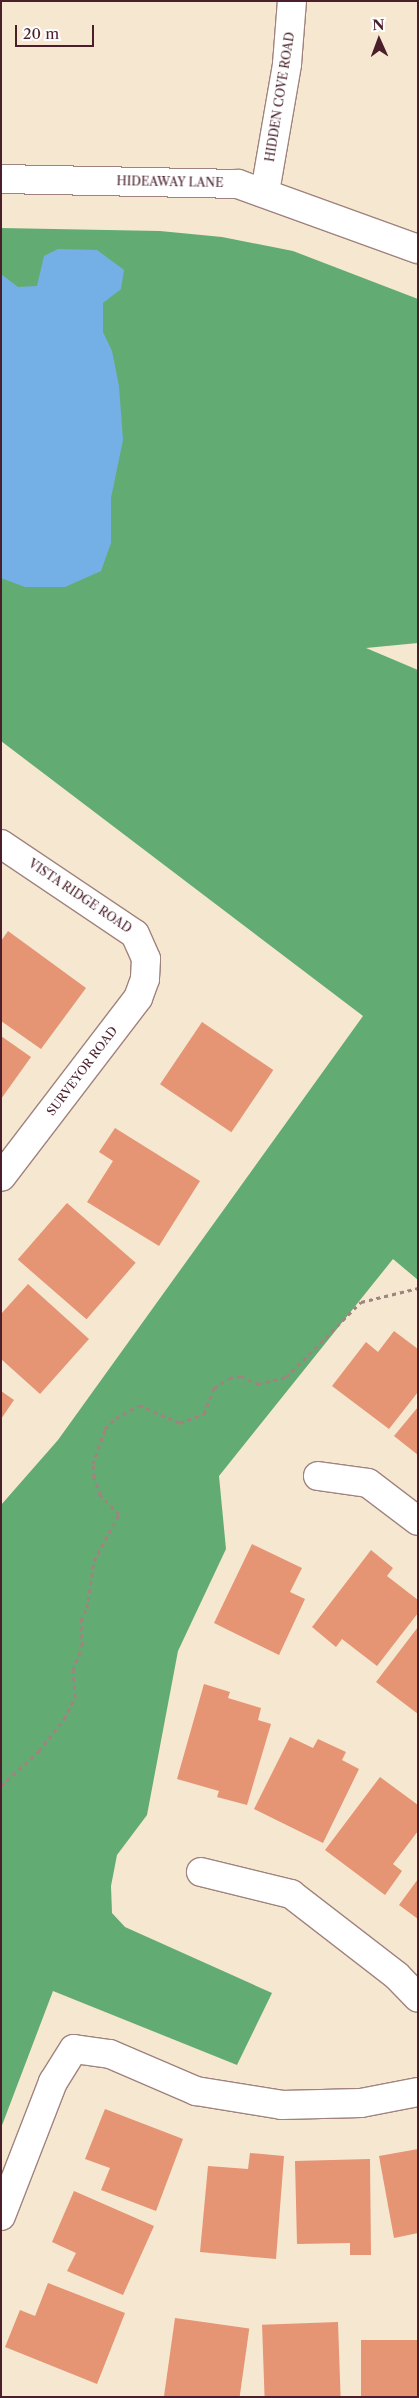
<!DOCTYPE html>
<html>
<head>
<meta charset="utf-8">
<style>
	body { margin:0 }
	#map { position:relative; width:419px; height:2398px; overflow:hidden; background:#f6e7d1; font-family:"Libre Caslon Text",serif }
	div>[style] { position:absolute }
	.forest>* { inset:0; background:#62ac74 }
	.water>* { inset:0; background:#74b0e6 }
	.building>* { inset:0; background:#e59474; transform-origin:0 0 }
	.path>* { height:3px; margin-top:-1.5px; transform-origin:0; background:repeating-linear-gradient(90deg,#a0837e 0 4px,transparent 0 8px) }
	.roads { filter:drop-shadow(1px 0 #a0837e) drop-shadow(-1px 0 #a0837e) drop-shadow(0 1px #a0837e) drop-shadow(0 -1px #a0837e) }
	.street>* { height:28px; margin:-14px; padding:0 14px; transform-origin:14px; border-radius:14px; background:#fff }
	span { translate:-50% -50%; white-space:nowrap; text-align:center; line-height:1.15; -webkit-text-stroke:4px #fff; paint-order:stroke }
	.street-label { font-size:12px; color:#4a1f2b }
	.frame { position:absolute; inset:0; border:2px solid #4a1f2b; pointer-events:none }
	.north { position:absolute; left:354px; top:15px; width:50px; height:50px; -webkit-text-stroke:4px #fff; paint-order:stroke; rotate:358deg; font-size:14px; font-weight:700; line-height:20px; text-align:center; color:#4a1f2b }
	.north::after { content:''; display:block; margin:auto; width:18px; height:22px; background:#4a1f2b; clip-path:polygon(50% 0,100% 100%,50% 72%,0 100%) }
	.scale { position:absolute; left:15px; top:25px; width:79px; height:22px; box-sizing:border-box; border:2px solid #4a1f2b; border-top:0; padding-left:6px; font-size:15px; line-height:18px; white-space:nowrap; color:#4a1f2b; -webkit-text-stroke:4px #fff; paint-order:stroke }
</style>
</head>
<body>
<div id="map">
	<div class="forest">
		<div style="clip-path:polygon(1px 228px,160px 231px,222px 237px,293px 251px,418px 299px,418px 643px,366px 648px,418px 670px,418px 1280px,393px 1259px,219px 1476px,226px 1549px,178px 1651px,147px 1815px,117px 1855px,111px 1886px,112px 1913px,125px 1927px,272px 1993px,237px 2065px,53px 1991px,1px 2128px,1px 1505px,58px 1440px,363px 1016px,1px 741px)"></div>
	</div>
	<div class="water">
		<div style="clip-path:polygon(58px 249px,97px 250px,124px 270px,121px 289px,103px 303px,103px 332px,112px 351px,119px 386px,123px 440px,111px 498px,111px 543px,101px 571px,65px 587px,25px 587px,1px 578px,1px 274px,18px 287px,37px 286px,44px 256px)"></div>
	</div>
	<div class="building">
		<div style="clip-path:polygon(8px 931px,86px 988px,41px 1049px,1px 1021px,1px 941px)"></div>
		<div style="left:202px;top:1022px;width:86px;height:75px;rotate:34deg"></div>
		<div style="clip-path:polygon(1px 1036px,31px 1057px,1px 1099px)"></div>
		<div style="clip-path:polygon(115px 1128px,200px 1181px,159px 1246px,87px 1202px,113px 1161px,99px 1152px)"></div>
		<div style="left:67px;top:1203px;width:91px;height:75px;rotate:41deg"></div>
		<div style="clip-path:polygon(28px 1284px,89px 1339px,40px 1394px,1px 1359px,1px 1314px)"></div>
		<div style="clip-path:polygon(394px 1331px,418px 1349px,418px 1392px,389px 1429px,332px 1386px,366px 1342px,378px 1352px)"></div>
		<div style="clip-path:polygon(1px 1391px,14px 1400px,1px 1419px)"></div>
		<div style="clip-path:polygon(418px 1407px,418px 1455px,394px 1436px)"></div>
		<div style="clip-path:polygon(252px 1544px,302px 1568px,290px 1592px,305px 1599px,279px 1655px,214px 1623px)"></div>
		<div style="clip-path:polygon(371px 1550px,393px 1568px,387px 1576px,418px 1600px,418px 1613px,377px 1666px,342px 1639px,336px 1647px,312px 1627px)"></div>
		<div style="clip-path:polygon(418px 1627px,418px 1714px,376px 1682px)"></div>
		<div style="clip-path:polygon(204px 1684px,230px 1692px,228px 1698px,261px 1708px,258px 1720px,271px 1724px,247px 1805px,217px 1797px,219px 1791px,177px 1779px)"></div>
		<div style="clip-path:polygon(290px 1737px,313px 1748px,318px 1739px,346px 1752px,342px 1760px,359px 1769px,323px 1843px,254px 1809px)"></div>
		<div style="clip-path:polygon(380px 1777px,418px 1805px,418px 1831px,393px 1864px,402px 1871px,385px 1895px,325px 1850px)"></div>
		<div style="clip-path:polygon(418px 1879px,418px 1919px,399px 1905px)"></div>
		<div style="clip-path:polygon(105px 2109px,183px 2139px,156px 2211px,101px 2190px,110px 2168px,85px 2159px)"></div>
		<div style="clip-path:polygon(418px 2149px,418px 2233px,394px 2238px,379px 2156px)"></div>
		<div style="clip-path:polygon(250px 2153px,284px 2156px,276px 2259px,200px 2252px,208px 2166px,248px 2169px)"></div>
		<div style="clip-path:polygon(370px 2159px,371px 2255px,350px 2255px,350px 2243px,297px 2244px,295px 2161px)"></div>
		<div style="clip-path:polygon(74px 2191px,154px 2226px,123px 2295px,67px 2271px,76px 2253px,52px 2242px)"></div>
		<div style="clip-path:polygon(48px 2283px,125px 2313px,97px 2384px,5px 2347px,20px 2310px,35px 2316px)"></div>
		<div style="left:175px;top:2318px;width:75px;height:80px;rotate:8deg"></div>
		<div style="left:338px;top:2322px;width:75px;height:76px;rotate:88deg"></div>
		<div style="left:418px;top:2340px;width:57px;height:57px;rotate:90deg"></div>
	</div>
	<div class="path">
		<div style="left:1px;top:1786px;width:52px;rotate:-42.6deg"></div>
		<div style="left:39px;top:1751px;width:41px;rotate:-52deg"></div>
		<div style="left:64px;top:1719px;width:25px;rotate:-63deg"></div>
		<div style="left:75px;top:1697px;width:27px;rotate:-94deg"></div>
		<div style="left:73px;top:1670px;width:26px;rotate:-69deg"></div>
		<div style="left:82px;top:1646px;width:25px;rotate:-92deg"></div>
		<div style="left:81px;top:1621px;width:14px;rotate:-65deg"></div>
		<div style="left:87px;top:1608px;width:48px;rotate:-81.5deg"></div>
		<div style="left:94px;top:1561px;width:53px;rotate:-62deg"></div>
		<div style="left:119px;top:1514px;width:27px;rotate:-135deg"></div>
		<div style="left:100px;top:1495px;width:19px;rotate:-108deg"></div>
		<div style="left:94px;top:1477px;width:13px;rotate:-94deg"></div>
		<div style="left:93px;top:1464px;width:37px;rotate:-71deg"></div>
		<div style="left:105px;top:1429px;width:16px;rotate:-45deg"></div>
		<div style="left:116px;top:1418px;width:26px;rotate:-29deg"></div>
		<div style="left:139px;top:1405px;width:45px;rotate:23.7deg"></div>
		<div style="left:180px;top:1423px;width:26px;rotate:-21deg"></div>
		<div style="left:204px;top:1414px;width:28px;rotate:-69deg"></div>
		<div style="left:214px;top:1388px;width:18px;rotate:-34deg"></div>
		<div style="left:229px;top:1378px;width:12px;rotate:-9deg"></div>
		<div style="left:241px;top:1376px;width:19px;rotate:25deg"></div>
		<div style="left:258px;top:1384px;width:29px;rotate:-14deg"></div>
		<div style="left:286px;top:1377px;width:106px;rotate:-45deg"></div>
		<div style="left:361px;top:1302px;width:59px;rotate:-13.8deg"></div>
	</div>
	<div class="roads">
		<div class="street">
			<div style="left:1px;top:179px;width:237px;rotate:1.2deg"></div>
			<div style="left:238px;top:184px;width:191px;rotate:19.9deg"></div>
			<div style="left:265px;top:192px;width:130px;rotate:-80.2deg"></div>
			<div style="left:287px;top:64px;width:63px;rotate:-85.5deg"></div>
			<div style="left:1px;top:844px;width:161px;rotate:33.9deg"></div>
			<div style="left:135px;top:934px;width:27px;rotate:66deg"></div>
			<div style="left:146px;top:959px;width:20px;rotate:93deg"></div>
			<div style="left:145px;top:979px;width:20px;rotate:110deg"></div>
			<div style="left:138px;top:998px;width:225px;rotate:127.4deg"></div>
			<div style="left:318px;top:1476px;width:50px;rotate:8deg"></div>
			<div style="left:368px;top:1483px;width:63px;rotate:37.2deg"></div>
			<div style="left:201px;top:1872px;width:93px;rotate:13.7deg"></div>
			<div style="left:291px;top:1894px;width:134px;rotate:37.7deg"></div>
			<div style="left:397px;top:1976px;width:30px;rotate:46deg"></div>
			<div style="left:1px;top:2216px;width:144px;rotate:-68.8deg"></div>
			<div style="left:53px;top:2082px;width:39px;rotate:-58deg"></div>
			<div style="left:74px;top:2049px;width:36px;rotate:8deg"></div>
			<div style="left:110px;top:2054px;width:94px;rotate:23.3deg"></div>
			<div style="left:196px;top:2091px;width:87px;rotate:9.2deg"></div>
			<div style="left:282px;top:2105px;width:79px;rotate:-1.5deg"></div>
			<div style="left:361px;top:2103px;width:58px;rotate:-10.9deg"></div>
		</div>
	</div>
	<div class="street-label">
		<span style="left:280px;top:97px;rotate:-81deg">HIDDEN COVE ROAD</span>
		<span style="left:170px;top:182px;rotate:1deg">HIDEAWAY LANE</span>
		<span style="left:80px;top:896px;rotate:34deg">VISTA RIDGE ROAD</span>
		<span style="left:82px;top:1071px;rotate:-53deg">SURVEYOR ROAD</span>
	</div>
	<div class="frame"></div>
	<div class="north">N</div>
	<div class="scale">20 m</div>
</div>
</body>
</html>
